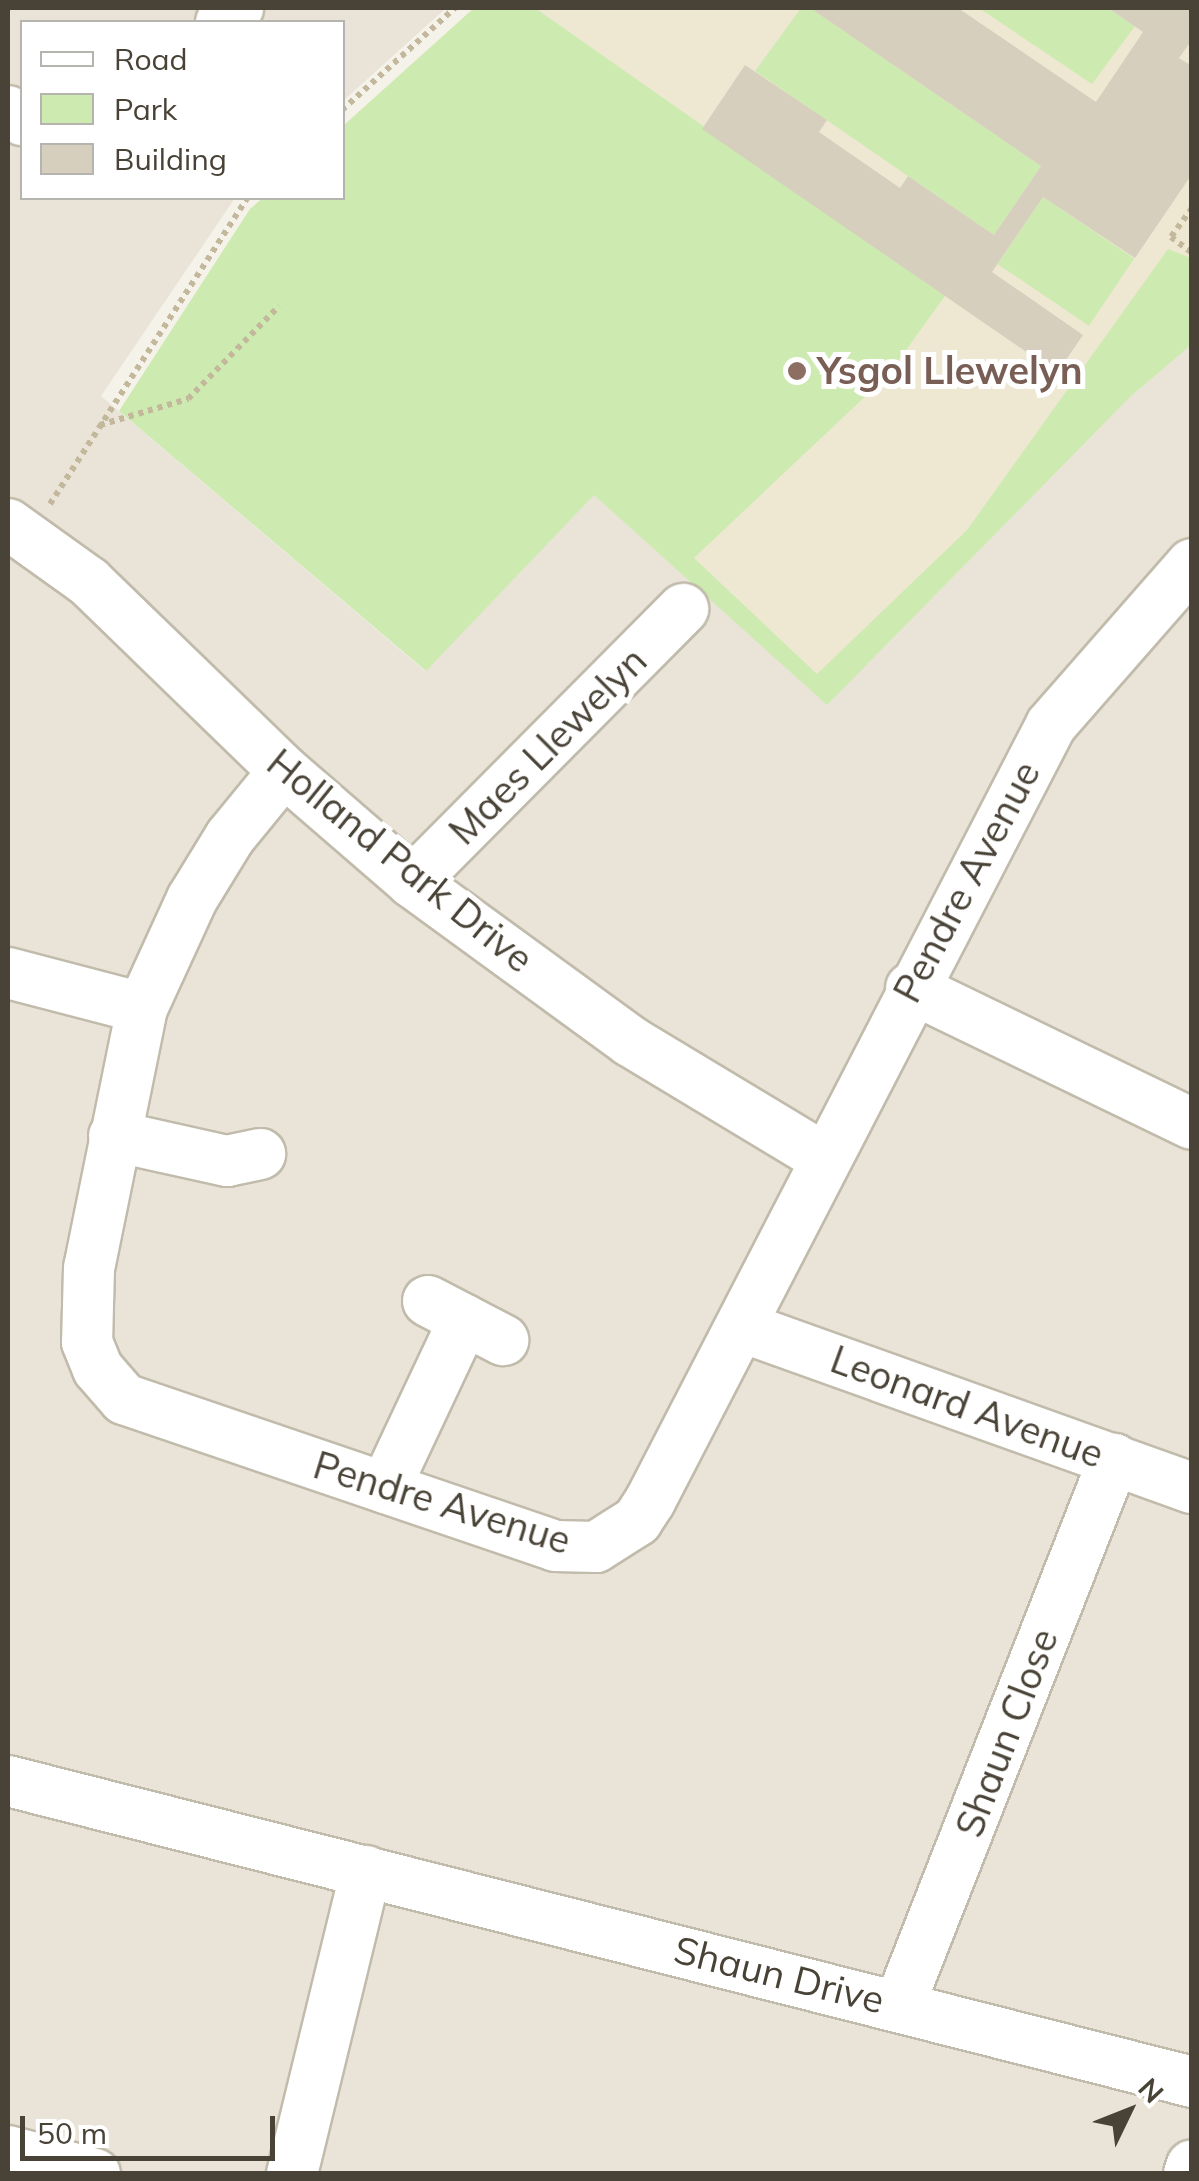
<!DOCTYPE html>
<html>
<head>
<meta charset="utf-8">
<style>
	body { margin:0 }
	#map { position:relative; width:1199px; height:2181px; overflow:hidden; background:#f5f2e9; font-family:Mulish,sans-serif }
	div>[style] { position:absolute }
	.residential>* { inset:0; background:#e9e4d7 }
	.education>* { inset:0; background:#eee8d3 }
	.green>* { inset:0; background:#cdeab1; transform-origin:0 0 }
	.building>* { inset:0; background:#d7cfbe }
	.path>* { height:6px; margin-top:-3px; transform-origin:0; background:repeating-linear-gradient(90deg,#c3b79c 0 5px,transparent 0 10px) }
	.roads { filter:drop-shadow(2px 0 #c1bbab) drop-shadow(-2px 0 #c1bbab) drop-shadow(0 2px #c1bbab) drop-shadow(0 -2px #c1bbab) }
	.minor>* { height:50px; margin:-25px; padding:0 25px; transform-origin:25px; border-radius:25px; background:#fff }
	.dots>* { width:28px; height:28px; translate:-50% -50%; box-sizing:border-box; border:5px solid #fff; border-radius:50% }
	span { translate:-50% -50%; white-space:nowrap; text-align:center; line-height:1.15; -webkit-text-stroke:10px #fff; paint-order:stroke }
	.education-label { font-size:38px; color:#785e54; font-weight:700 }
	.left { translate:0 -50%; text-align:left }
	.street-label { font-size:38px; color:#494337 }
	.frame { position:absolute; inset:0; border:10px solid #494337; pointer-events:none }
	.legend { position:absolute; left:20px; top:20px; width:325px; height:180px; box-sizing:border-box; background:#fff; border:2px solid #b6b4af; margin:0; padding:12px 18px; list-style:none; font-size:30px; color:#494337 }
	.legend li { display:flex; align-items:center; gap:20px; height:50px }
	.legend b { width:50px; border:2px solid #b6b4af }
	.north { position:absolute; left:1079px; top:2061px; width:100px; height:100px; -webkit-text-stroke:8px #fff; paint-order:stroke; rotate:47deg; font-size:28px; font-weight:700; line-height:40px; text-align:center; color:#494337 }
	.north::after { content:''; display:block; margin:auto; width:35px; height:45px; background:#494337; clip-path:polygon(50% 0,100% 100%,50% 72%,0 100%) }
	.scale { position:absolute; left:20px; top:2116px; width:255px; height:45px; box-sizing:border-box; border:5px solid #494337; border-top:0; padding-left:12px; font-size:30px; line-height:35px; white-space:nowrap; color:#494337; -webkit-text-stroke:8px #fff; paint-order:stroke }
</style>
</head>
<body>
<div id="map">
	<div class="residential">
		<div style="clip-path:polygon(8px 8px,446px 8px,343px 101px,342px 22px,22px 22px,22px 198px,235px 198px,101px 396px,425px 671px,593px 494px,1130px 397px,1191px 345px,1191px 2173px,8px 2174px)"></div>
	</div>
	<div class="education">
		<div style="clip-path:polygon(474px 8px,1191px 8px,1191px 345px,1130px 397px,827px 705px,594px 495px,584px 503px,250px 209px,263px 198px,342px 198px,343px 126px)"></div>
	</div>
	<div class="green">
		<div style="clip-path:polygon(474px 8px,535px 8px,945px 296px,888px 375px,694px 558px,817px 674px,967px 530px,1168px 249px,1191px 258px,1191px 345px,1130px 397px,827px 705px,594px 495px,426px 671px,119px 411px,250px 209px,263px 198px,342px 198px,343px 126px)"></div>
		<div style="clip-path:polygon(801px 8px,810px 8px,1041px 166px,994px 235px,755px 71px)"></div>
		<div style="clip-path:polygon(979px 8px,1108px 8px,1135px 26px,1092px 84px)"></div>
		<div style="left:1043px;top:197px;width:110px;height:81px;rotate:34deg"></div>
	</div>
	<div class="building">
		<div style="clip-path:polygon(810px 8px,958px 8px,1096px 102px,1143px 32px,1108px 8px,1192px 8px,1192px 40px,1179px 58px,1192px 66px,1192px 174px,1135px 258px,1043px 197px,992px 272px,1083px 335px,1057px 373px,702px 129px,745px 65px,827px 120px,819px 132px,900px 188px,908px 176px,994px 235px,1041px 166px)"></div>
	</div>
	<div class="path">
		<div style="left:342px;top:110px;width:152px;rotate:-42.1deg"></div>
		<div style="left:1192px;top:208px;width:36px;rotate:126deg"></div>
		<div style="left:1171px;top:237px;width:26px;rotate:37deg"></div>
		<div style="left:100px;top:425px;width:92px;rotate:-16.5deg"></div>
		<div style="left:188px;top:399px;width:130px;rotate:-45.6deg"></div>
		<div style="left:50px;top:504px;width:364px;rotate:-57.2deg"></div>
	</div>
	<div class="roads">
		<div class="minor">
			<div style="left:221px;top:22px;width:22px;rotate:-39deg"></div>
			<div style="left:8px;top:111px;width:17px;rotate:33deg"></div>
			<div style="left:8px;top:524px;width:100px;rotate:35.6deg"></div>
			<div style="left:89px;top:582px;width:272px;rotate:44.1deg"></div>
			<div style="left:284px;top:771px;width:169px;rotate:40.9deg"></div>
			<div style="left:412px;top:882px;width:270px;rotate:36.1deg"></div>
			<div style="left:630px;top:1041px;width:227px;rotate:31.1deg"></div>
			<div style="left:284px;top:771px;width:85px;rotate:129.3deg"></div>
			<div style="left:230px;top:837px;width:73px;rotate:121.5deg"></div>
			<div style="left:192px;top:899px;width:120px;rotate:114.6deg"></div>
			<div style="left:142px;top:1008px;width:265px;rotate:101.5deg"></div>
			<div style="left:89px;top:1268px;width:74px;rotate:91.5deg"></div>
			<div style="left:87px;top:1342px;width:29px;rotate:68deg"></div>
			<div style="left:98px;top:1369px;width:40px;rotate:49deg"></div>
			<div style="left:124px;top:1399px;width:455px;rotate:18.8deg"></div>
			<div style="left:555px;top:1546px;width:41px;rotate:1.4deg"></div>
			<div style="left:596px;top:1547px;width:49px;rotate:-32.4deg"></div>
			<div style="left:637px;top:1521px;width:24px;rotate:-57deg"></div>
			<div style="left:650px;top:1501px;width:873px;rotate:-62.67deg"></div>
			<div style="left:1051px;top:725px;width:214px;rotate:-48.8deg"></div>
			<div style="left:412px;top:882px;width:385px;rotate:-45.2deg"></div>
			<div style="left:8px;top:973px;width:138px;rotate:14.6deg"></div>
			<div style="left:911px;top:988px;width:312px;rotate:25.8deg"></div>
			<div style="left:114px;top:1136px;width:116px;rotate:12.5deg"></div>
			<div style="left:227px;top:1161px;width:34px;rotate:-12deg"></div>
			<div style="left:428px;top:1301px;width:85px;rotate:27.5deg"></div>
			<div style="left:742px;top:1327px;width:478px;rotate:19.7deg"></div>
			<div style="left:385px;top:1488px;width:186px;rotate:-64.8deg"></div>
			<div style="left:8px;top:1781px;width:1222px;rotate:14.26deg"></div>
			<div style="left:899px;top:2006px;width:588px;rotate:-68.54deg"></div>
			<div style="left:8px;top:2151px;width:90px;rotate:14.8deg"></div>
			<div style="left:292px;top:2174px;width:312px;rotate:-76.3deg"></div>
			<div style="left:1189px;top:2174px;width:9px;rotate:-72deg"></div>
		</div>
	</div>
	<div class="dots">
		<div style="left:797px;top:371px;background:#8d6e63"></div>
	</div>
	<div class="education-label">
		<span class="left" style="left:817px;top:371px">Ysgol Llewelyn</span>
	</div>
	<div class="street-label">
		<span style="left:548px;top:746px;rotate:-45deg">Maes Llewelyn</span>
		<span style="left:400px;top:861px;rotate:39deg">Holland Park Drive</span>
		<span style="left:967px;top:882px;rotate:-62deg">Pendre Avenue</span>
		<span style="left:967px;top:1407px;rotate:20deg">Leonard Avenue</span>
		<span style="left:442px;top:1503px;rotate:17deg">Pendre Avenue</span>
		<span style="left:1007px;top:1733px;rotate:-69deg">Shaun Close</span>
		<span style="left:779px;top:1975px;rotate:14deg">Shaun Drive</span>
	</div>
	<div class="frame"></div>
	<ul class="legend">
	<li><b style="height:12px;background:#fff"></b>Road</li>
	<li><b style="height:28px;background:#cdeab1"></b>Park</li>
	<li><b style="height:28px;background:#d7cfbe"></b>Building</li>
	</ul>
	<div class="north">N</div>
	<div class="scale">50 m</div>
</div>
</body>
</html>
